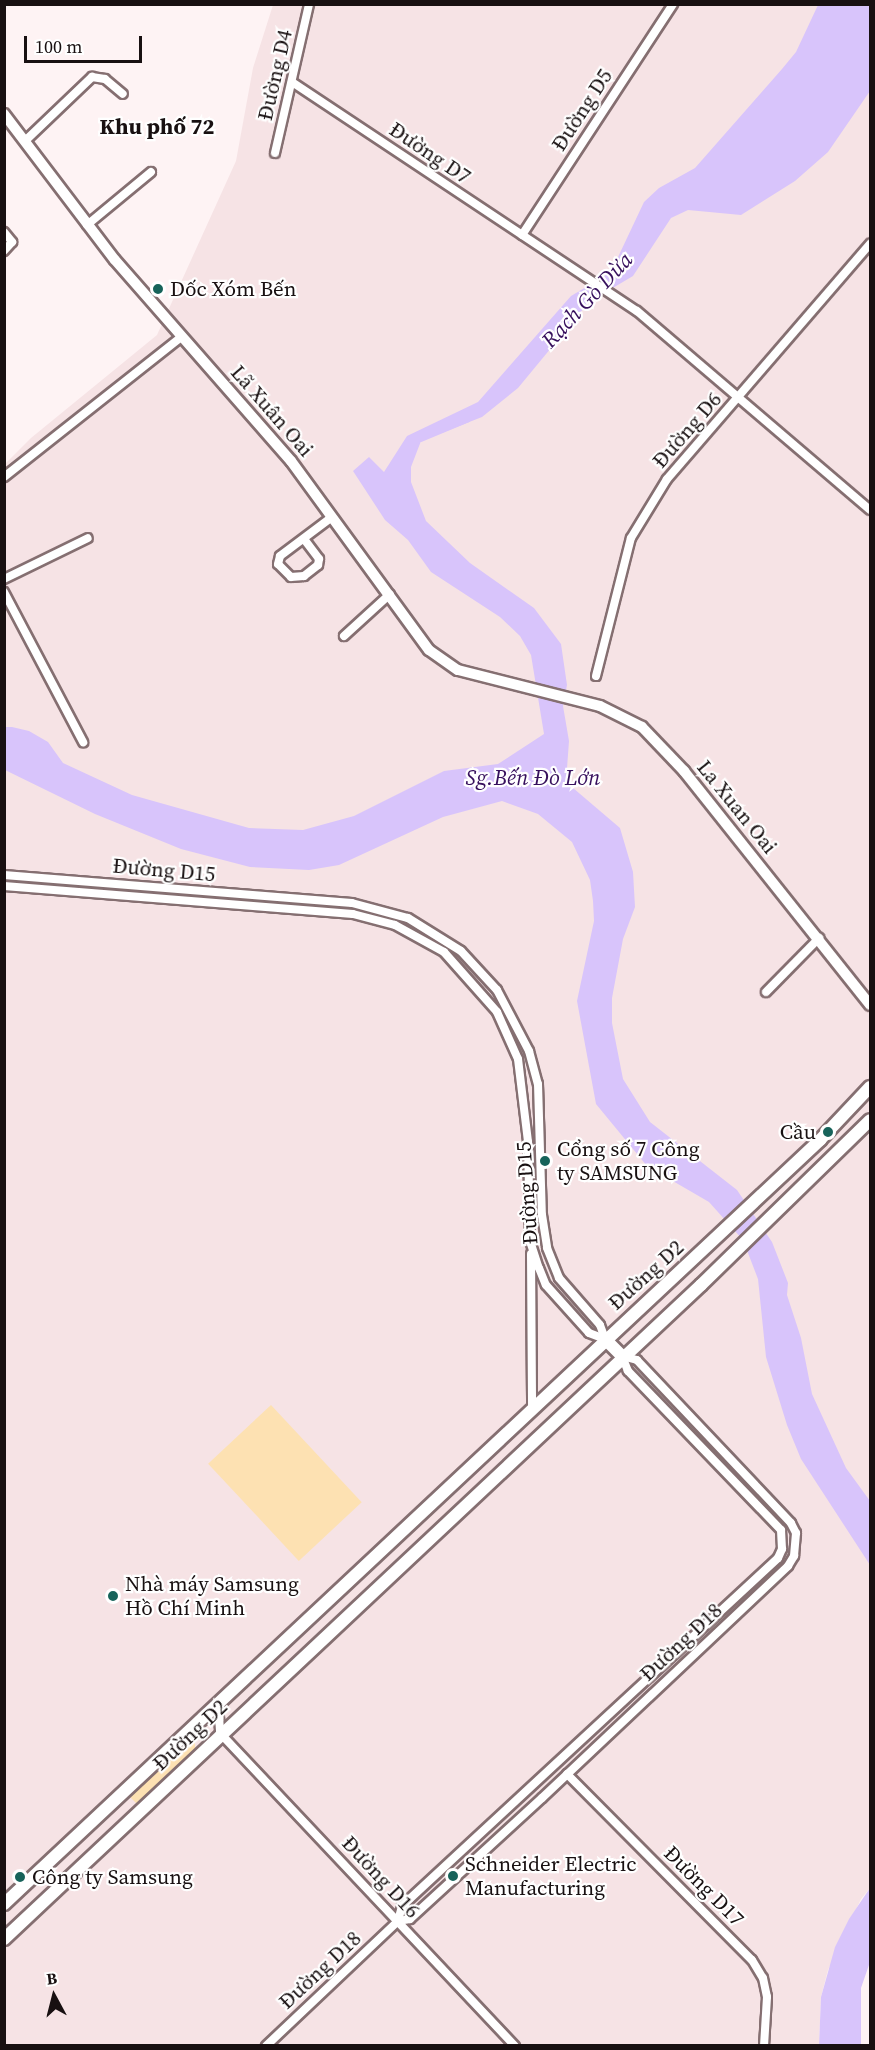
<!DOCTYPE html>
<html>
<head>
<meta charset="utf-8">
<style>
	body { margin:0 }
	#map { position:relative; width:875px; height:2050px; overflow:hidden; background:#fef3f4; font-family:"Source Serif 4",serif }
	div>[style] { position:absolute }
	.built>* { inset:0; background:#f6e3e5 }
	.green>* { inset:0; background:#fde1b2; transform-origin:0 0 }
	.water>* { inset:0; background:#d8c4fb }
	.stream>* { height:2px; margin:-1px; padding:0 1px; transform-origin:1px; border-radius:1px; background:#d8c4fb }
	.roads { filter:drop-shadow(2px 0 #856f71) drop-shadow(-2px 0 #856f71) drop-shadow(0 2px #856f71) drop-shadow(0 -2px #856f71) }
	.street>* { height:8px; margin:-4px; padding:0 4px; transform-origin:4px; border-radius:4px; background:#fff }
	.secondary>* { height:10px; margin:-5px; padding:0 5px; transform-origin:5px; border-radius:5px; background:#fff }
	.primary>* { height:12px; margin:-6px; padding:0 6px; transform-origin:6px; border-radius:6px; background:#fff }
	.dots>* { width:16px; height:16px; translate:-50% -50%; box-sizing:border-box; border:3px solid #fff; border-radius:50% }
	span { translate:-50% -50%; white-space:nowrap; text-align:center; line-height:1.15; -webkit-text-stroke:4.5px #fff; paint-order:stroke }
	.street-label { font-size:21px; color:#181011 }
	.poi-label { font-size:21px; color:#181011 }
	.left { translate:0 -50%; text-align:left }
	.right { translate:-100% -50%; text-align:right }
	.neighbourhood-label { font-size:22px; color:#181011; font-weight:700 }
	.water-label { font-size:22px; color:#37105d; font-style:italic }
	.frame { position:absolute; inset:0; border:6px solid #181011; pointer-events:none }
	.north { position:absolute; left:24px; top:1966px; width:60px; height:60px; -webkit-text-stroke:4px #fff; paint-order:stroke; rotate:353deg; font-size:16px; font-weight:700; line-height:24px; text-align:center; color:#181011 }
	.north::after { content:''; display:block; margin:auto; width:21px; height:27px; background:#181011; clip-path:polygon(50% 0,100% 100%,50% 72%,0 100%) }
	.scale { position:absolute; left:24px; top:36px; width:118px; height:27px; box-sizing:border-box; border:3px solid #181011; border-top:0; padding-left:8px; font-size:18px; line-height:21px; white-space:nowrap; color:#181011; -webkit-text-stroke:4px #fff; paint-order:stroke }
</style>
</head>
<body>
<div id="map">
	<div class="built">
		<div style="clip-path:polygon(273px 5px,870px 5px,870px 1888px,861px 1899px,828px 1970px,821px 1997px,819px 2045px,5px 2045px,4px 465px,31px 438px,157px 335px,236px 161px,253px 68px)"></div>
	</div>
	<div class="green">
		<div style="left:271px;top:1405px;width:133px;height:86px;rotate:47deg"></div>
		<div style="clip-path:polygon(189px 1742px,195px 1743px,195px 1749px,137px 1804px,130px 1797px)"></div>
	</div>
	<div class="water">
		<div style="clip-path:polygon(818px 5px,870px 5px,870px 91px,828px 152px,795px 181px,741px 215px,688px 210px,671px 218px,633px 276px,589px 302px,518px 388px,482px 417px,421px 441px,411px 467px,411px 482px,426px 521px,470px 563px,534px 608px,561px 644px,567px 685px,563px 706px,569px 741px,566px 782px,620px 828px,633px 872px,635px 907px,623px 939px,612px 998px,612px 1023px,623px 1079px,650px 1122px,737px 1190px,772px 1242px,788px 1283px,787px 1295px,801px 1338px,812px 1394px,846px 1468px,870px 1501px,870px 1565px,801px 1459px,787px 1425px,766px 1357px,758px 1279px,743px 1240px,709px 1202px,647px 1166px,596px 1104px,577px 1001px,594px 921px,593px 901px,590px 880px,572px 842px,538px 814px,502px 801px,443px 817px,339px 865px,309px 870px,250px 867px,181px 849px,95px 814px,5px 770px,4px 727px,12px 727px,29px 731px,48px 742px,63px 763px,132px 795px,249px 828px,303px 830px,354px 816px,444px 771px,498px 764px,544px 734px,531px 655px,520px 636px,500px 617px,431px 572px,408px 540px,385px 520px,353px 471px,369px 457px,384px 472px,407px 436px,478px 402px,571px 296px,611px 272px,644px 202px,659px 188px,695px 168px,782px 69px,796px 52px)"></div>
		<div style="clip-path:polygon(870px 1888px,870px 1962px,861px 1988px,861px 2045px,819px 2045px,821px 1997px,835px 1947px,849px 1919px)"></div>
	</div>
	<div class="stream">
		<div style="left:421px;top:441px;width:52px;rotate:-22.6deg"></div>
	</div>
	<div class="roads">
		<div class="street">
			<div style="left:292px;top:82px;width:414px;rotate:33.6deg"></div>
			<div style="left:637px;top:311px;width:306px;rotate:40.5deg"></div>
			<div style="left:25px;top:141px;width:93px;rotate:-43.7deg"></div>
			<div style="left:92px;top:77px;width:13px;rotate:9deg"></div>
			<div style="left:105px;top:79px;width:23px;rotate:40deg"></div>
			<div style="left:275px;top:153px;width:153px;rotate:-77.1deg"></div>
			<div style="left:87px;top:225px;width:83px;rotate:-39.6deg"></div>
			<div style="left:4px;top:232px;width:13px;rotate:51deg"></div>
			<div style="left:12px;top:242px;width:12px;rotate:132deg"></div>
			<div style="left:522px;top:235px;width:276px;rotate:-56.8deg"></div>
			<div style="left:4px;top:477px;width:226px;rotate:-38.3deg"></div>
			<div style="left:304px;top:539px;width:25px;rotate:53deg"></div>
			<div style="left:319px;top:559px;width:6px;rotate:99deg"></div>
			<div style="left:318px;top:565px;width:18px;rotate:142deg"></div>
			<div style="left:304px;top:576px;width:13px;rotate:176deg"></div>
			<div style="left:291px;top:577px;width:18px;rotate:-135deg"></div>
			<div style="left:278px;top:564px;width:8px;rotate:-76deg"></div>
			<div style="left:280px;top:556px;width:65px;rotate:-36.9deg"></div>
			<div style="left:4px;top:579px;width:93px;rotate:-26deg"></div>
			<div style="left:4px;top:592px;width:170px;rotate:62.2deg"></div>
			<div style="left:344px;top:636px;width:62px;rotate:-42.4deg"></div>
			<div style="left:596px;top:676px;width:142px;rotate:-75.8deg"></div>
			<div style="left:631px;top:538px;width:69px;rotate:-58.6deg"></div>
			<div style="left:667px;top:479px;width:311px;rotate:-49.2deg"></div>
			<div style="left:4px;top:875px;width:349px;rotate:4.6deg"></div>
			<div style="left:352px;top:903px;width:58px;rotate:15deg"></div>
			<div style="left:408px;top:918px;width:62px;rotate:31.9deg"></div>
			<div style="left:461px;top:951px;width:53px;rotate:47.3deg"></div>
			<div style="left:497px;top:990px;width:69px;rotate:62.3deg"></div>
			<div style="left:529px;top:1051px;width:34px;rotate:75deg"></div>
			<div style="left:538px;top:1084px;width:131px;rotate:88.3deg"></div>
			<div style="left:542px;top:1215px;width:33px;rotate:81deg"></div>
			<div style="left:547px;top:1248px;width:32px;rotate:68deg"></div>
			<div style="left:559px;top:1278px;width:62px;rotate:48.9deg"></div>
			<div style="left:600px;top:1325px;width:15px;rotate:70deg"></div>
			<div style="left:4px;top:886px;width:350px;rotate:4.6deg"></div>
			<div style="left:353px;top:914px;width:43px;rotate:14.7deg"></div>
			<div style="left:395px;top:925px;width:56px;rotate:28.9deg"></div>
			<div style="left:444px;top:952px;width:80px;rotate:48.5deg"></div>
			<div style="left:497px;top:1012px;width:51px;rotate:65.9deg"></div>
			<div style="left:518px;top:1059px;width:84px;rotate:83.1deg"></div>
			<div style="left:528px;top:1142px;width:99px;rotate:88.8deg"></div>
			<div style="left:530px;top:1241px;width:28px;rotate:72deg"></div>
			<div style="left:539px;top:1268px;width:18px;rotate:68deg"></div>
			<div style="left:546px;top:1285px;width:64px;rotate:48.1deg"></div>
			<div style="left:589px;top:1333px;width:17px;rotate:21deg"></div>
			<div style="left:766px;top:992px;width:76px;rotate:-45.5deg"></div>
			<div style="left:531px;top:1254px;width:154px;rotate:89.6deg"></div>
			<div style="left:218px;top:1702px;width:31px;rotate:86deg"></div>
			<div style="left:220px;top:1733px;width:430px;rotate:46.7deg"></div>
			<div style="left:567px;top:1774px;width:262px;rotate:45.2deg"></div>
			<div style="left:752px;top:1960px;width:21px;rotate:59deg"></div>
			<div style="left:763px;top:1978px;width:19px;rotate:78deg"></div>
			<div style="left:767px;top:1997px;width:49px;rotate:93.5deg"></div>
			<div style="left:398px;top:1921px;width:12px;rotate:-9deg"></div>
			<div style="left:410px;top:1919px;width:179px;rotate:-42.5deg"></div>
			<div style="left:542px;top:1798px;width:338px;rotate:-43.3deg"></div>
			<div style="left:788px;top:1566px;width:12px;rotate:-59deg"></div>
			<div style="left:794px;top:1556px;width:23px;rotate:-85deg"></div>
			<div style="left:796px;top:1533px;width:11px;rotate:-117deg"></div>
			<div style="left:791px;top:1523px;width:224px;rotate:-133.4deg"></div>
			<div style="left:637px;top:1360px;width:16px;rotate:-165deg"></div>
			<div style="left:266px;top:2046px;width:182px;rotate:-43.4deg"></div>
			<div style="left:398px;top:1921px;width:16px;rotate:-75deg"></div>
			<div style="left:402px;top:1906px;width:512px;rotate:-42.79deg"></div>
			<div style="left:778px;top:1558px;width:10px;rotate:-66deg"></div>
			<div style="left:782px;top:1549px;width:19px;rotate:-93deg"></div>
			<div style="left:781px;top:1530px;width:221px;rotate:-133.9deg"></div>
			<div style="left:628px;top:1371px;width:16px;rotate:-112deg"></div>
		</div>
		<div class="secondary">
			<div style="left:4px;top:114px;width:183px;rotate:52.8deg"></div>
			<div style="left:115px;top:260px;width:267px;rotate:48.8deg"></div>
			<div style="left:291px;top:461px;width:234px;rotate:53.9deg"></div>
			<div style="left:429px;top:650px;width:35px;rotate:35deg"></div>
			<div style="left:458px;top:670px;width:146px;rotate:14.2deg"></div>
			<div style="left:600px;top:706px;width:47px;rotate:26.6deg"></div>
			<div style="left:642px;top:727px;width:61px;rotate:46.3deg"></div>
			<div style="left:684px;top:771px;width:299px;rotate:51.5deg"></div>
		</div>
		<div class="primary">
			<div style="left:605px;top:1339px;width:24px;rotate:45deg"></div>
			<div style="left:4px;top:1904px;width:1118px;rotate:-43.11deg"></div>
			<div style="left:820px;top:1140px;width:73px;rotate:-46.7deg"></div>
			<div style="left:4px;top:1939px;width:956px;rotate:-43.18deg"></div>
			<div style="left:701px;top:1285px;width:236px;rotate:-44.3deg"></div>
		</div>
	</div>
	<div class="dots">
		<div style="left:158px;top:289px;background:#17635a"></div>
		<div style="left:828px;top:1132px;background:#17635a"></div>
		<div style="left:545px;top:1161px;background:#17635a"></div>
		<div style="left:113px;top:1596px;background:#17635a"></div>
		<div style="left:453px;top:1876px;background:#17635a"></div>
		<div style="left:20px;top:1877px;background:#17635a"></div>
	</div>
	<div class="street-label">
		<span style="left:275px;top:75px;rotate:-77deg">Đường D4</span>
		<span style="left:582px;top:110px;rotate:-57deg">Đường D5</span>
		<span style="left:430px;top:153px;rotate:34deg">Đường D7</span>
		<span style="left:272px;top:411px;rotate:49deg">Lã Xuân Oai</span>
		<span style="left:687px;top:430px;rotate:-49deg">Đường D6</span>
		<span style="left:737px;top:807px;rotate:51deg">La Xuan Oai</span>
		<span style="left:164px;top:870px;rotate:5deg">Đường D15</span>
		<span style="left:527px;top:1193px;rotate:-94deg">Đường D15</span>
		<span style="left:646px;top:1275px;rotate:-42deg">Đường D2</span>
		<span style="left:681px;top:1642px;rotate:-43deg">Đường D18</span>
		<span style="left:190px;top:1735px;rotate:-43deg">Đường D2</span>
		<span style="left:381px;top:1877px;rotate:47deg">Đường D16</span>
		<span style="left:704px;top:1886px;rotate:45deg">Đường D17</span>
		<span style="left:320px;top:1970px;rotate:-43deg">Đường D18</span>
	</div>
	<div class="poi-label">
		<span class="left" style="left:170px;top:289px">Dốc Xóm Bến</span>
		<span class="right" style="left:816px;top:1132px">Cầu</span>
		<span class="left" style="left:557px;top:1161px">Cổng số 7 Công<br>ty SAMSUNG</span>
		<span class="left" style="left:125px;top:1596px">Nhà máy Samsung<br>Hồ Chí Minh</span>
		<span class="left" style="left:465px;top:1876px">Schneider Electric<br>Manufacturing</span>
		<span class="left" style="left:32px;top:1877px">Công ty Samsung</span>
	</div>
	<div class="neighbourhood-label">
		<span style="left:157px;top:127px">Khu phố 72</span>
	</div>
	<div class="water-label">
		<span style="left:587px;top:300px;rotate:-47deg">Rạch Gò Dừa</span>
		<span style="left:533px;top:778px">Sg.Bến Đò Lớn</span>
	</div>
	<div class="frame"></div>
	<div class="north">B</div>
	<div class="scale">100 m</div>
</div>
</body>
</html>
